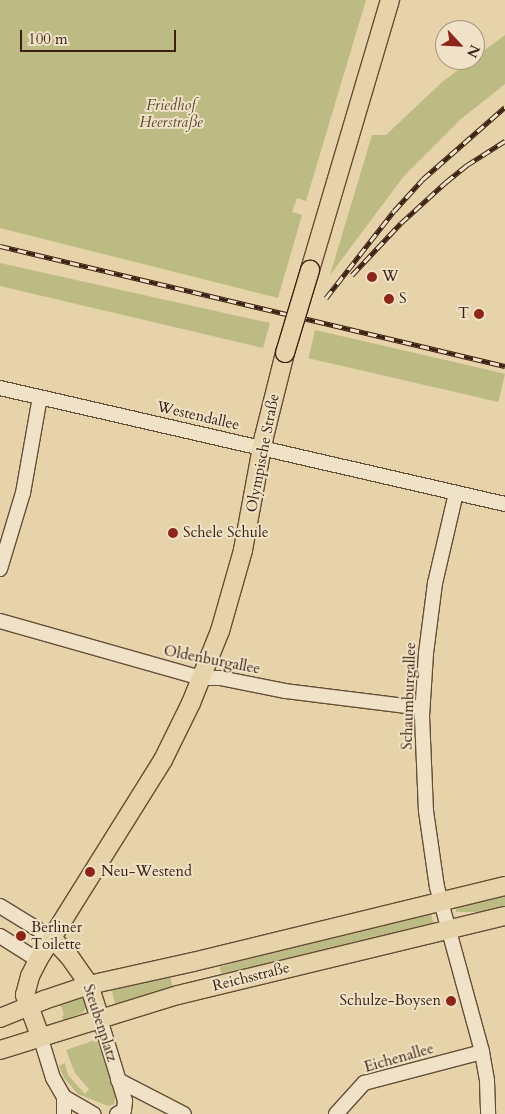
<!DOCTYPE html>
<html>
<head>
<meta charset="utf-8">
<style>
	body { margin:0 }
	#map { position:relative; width:505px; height:1114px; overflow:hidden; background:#e7d3a9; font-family:Cardo,serif }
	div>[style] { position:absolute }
	.green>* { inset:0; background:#bcbb84; transform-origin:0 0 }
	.roads { filter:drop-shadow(1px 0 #664d37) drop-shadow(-1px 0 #664d37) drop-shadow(0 1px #664d37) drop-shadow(0 -1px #664d37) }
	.minor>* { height:14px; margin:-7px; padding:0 7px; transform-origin:7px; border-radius:7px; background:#efe2c7 }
	.major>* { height:18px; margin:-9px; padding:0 9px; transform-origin:9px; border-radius:9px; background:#e7d3a9 }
	.rail>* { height:5px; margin-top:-2.5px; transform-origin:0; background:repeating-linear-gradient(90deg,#efe2c7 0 9px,#3b2011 0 18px); box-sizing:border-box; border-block:1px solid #3b2011 }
	.bridges { filter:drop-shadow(1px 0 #3b2011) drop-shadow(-1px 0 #3b2011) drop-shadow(0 1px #3b2011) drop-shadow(0 -1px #3b2011) }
	.major-bridge>* { height:18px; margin:-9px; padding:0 9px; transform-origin:9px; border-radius:9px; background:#e7d3a9 }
	.dots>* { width:14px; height:14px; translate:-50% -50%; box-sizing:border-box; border:2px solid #efe2c7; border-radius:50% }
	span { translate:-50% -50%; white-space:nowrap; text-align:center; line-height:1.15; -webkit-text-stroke:4px #efe2c7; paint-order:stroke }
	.park-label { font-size:15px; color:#5b472e; font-style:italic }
	.poi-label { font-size:15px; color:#3b2011 }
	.left { translate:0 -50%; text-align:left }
	.right { translate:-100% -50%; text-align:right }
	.street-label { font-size:15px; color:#3b2011 }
	.north { position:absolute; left:435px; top:20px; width:50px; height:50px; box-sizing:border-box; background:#efe2c7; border:1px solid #a7947e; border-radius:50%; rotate:115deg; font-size:14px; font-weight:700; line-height:20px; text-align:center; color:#3b2011 }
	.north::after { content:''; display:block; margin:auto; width:18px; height:22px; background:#8f2418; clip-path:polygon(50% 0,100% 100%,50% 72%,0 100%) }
	.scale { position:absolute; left:20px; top:30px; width:156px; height:22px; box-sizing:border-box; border:2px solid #3b2011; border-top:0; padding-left:6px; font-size:15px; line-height:18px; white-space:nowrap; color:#3b2011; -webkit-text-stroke:4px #efe2c7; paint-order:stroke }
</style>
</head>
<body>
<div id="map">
	<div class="green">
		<div style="clip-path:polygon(0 0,366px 0,306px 201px,297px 198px,292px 212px,302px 215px,278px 298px,0 228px)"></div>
		<div style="clip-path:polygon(505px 35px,505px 84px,461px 119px,404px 176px,330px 275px,372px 135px,386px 135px,441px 83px,471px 60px,475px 60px,475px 57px)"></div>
		<div style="clip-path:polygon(0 263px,270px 323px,263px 348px,0 286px)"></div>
		<div style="left:315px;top:330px;width:195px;height:29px;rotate:13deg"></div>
		<div style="left:505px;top:890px;width:22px;height:49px;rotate:90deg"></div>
		<div style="left:429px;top:907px;width:22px;height:218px;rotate:74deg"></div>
		<div style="left:169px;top:971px;width:22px;height:60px;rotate:77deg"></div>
		<div style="clip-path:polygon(83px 996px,87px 1004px,85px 1010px,82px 1013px,63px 1020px,62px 1016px,64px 1015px,61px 1006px,59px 1006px,58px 1003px)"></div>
		<div style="clip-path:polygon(98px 1039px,116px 1095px,114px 1104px,108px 1106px,78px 1094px,64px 1078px,59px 1066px,65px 1063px,68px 1075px,85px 1094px,89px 1089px,75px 1073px,66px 1050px)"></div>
	</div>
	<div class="roads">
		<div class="minor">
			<div style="left:0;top:388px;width:518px;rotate:12.94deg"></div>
			<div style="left:456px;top:493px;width:92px;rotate:103.1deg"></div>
			<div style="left:435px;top:583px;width:71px;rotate:97.3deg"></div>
			<div style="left:426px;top:653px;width:63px;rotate:93.6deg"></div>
			<div style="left:422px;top:716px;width:95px;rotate:87.6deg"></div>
			<div style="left:426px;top:811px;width:77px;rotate:81.8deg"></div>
			<div style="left:437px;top:887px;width:171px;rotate:74.7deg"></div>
			<div style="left:482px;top:1052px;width:29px;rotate:80deg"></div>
			<div style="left:487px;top:1081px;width:33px;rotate:88deg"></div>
			<div style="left:0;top:569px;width:79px;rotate:-73.2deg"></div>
			<div style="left:23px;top:493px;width:97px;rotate:-80deg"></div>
			<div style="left:0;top:621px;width:210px;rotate:15.8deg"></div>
			<div style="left:202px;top:678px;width:18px"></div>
			<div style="left:220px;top:678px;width:66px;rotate:11.3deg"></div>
			<div style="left:285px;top:691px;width:138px;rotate:7.1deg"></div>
			<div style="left:0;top:906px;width:61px;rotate:31.6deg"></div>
			<div style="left:0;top:936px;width:45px;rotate:32.3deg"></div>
			<div style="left:100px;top:1019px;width:86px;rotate:73deg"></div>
			<div style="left:125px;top:1101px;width:9px;rotate:96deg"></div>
			<div style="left:124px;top:1110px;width:8px;rotate:150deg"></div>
			<div style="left:40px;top:1036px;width:44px;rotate:72.8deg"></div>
			<div style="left:53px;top:1078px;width:22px;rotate:60deg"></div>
			<div style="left:64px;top:1097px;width:34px;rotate:30deg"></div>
			<div style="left:118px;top:1080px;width:74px;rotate:27.3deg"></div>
			<div style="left:64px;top:1114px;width:17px;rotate:-90deg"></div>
			<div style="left:336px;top:1114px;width:42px;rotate:-47.9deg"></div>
			<div style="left:364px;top:1083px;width:122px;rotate:-14.7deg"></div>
		</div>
		<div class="major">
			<div style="left:310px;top:270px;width:282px;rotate:-73.5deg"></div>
			<div style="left:52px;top:938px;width:25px;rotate:47deg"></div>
			<div style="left:69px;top:956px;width:35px;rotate:55deg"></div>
			<div style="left:89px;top:985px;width:36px;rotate:72deg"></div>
			<div style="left:0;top:1018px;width:48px;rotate:-22.2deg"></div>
			<div style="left:44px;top:1000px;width:47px;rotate:-18.4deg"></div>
			<div style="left:89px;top:985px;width:107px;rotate:-12.5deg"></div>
			<div style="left:193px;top:962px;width:321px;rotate:-13.7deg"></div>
			<div style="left:40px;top:1036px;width:44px;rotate:-110.1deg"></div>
			<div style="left:25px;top:995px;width:20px;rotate:-75deg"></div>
			<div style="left:30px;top:976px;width:18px;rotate:-63deg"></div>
			<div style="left:38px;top:960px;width:236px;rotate:-58deg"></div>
			<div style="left:163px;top:760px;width:64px;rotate:-63.8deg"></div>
			<div style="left:191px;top:703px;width:78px;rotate:-68.1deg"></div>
			<div style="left:220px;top:631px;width:84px;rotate:-74.1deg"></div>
			<div style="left:243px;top:550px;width:115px;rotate:-79.5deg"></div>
			<div style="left:264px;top:437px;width:87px;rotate:-76deg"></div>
			<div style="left:0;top:1050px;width:186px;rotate:-17.2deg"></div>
			<div style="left:178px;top:995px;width:336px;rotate:-13.6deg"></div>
		</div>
	</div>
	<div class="rail">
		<div style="left:0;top:246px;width:519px;rotate:13.37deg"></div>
		<div style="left:352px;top:275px;width:71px;rotate:-46.7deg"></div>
		<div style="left:401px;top:223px;width:61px;rotate:-42.3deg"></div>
		<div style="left:446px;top:182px;width:27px;rotate:-39deg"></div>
		<div style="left:467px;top:165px;width:45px;rotate:-32.3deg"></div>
		<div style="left:326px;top:298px;width:110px;rotate:-52deg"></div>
		<div style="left:394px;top:211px;width:43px;rotate:-47.8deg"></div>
		<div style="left:423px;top:179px;width:109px;rotate:-41.3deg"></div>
	</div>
	<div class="bridges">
		<div class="major-bridge">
			<div style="left:285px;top:353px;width:87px;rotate:-73.2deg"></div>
		</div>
	</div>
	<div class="dots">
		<div style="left:372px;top:277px;background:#8f2418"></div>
		<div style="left:389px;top:299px;background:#8f2418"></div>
		<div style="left:479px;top:314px;background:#8f2418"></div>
		<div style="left:173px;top:533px;background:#8f2418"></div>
		<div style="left:90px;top:872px;background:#8f2418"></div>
		<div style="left:21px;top:936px;background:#8f2418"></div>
		<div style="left:451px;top:1001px;background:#8f2418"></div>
	</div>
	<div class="park-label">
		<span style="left:171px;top:114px">Friedhof<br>Heerstraße</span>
	</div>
	<div class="poi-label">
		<span class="left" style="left:382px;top:277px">W</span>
		<span class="left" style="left:399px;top:299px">S</span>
		<span class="right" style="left:469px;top:314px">T</span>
		<span class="left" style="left:183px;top:533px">Schele Schule</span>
		<span class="left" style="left:101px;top:872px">Neu-Westend</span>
		<span class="left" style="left:31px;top:936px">Berliner<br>Toilette</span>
		<span class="right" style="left:441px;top:1001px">Schulze-Boysen</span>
	</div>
	<div class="street-label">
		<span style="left:198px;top:416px;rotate:13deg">Westendallee</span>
		<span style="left:263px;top:453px;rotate:-79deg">Olympische Straße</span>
		<span style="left:212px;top:660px;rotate:11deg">Oldenburgallee</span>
		<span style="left:409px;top:696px;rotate:-88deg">Schaumburgallee</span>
		<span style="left:251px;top:977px;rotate:-14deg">Reichsstraße</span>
		<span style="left:100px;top:1023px;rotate:72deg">Steubenplatz</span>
		<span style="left:399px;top:1058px;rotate:-16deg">Eichenallee</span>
	</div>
	<div class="north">N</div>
	<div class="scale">100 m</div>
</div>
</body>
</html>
